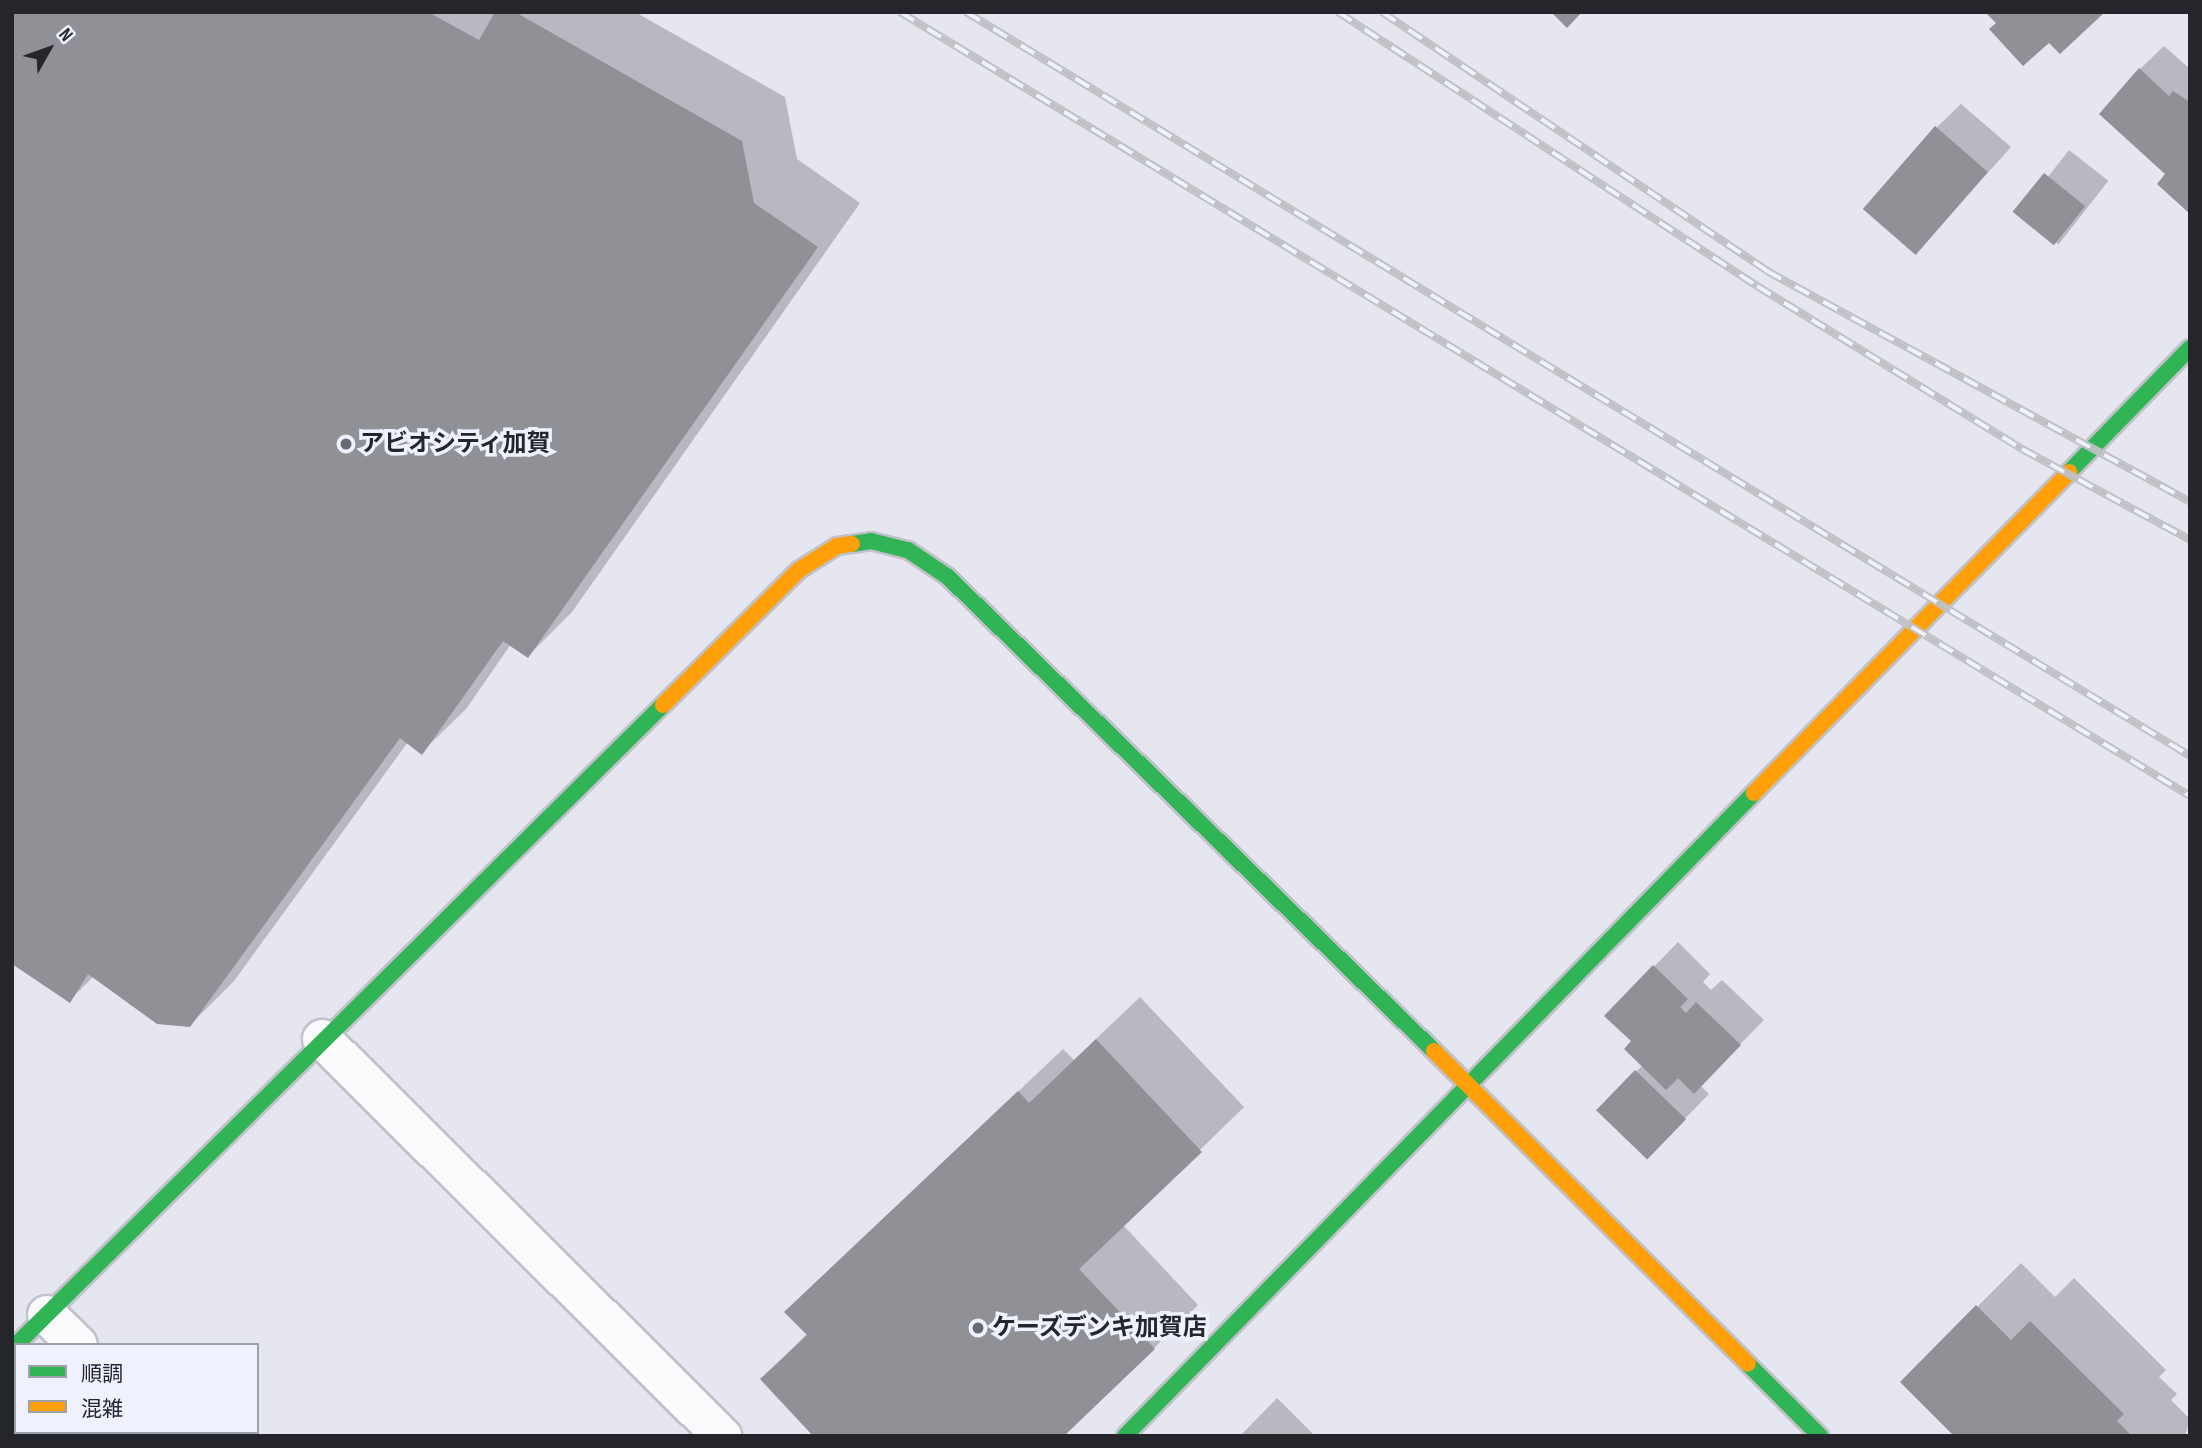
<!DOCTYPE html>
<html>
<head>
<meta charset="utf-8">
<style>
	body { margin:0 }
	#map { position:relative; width:2202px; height:1448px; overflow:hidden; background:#e5e6f0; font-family:"Sofia Sans Condensed","Noto Sans JP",sans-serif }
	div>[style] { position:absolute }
	.shadow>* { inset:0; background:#0003; transform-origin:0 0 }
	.building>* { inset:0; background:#909097; transform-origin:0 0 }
	.roads { filter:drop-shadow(2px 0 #c1c2c9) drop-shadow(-2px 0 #c1c2c9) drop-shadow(0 2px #c1c2c9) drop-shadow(0 -2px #c1c2c9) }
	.street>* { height:38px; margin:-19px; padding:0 19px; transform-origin:19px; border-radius:19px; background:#fbfbfd }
	.fast>* { height:16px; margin:-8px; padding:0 8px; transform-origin:8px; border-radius:8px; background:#30b455 }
	.slow>* { height:16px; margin:-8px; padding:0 8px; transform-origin:8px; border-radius:8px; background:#ff9f0a }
	.rail>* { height:8px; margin-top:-4px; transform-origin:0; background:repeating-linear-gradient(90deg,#eff1fe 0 16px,#c0c1c4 0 32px); box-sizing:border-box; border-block:2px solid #c0c1c4 }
	.dots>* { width:19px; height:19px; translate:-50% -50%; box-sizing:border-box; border:4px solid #eff1fe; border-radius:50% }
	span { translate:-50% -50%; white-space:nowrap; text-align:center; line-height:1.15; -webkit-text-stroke:7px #eff1fe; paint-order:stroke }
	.poi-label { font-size:24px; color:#25262c; font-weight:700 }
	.left { translate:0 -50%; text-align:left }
	.frame { position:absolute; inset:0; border:14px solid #25262c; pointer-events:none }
	.legend { position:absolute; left:14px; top:1343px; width:245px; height:91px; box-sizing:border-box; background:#eff1fe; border:2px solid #9ea0aa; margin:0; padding:9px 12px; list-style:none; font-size:21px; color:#25262c }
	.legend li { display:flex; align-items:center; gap:14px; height:35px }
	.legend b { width:35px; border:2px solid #9ea0aa }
	.north { position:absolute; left:14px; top:14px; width:70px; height:70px; -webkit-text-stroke:5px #eff1fe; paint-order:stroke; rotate:50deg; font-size:19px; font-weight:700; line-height:28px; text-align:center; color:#25262c }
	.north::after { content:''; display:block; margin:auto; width:24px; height:32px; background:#25262c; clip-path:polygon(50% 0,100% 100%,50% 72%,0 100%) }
</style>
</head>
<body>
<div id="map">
	<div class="shadow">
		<div style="clip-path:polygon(12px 12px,635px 12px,785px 97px,797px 159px,860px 203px,572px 612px,528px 656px,511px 644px,466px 709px,422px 752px,408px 742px,234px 981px,190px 1025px,94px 976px,69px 1001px)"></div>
		<div style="clip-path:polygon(2164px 46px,2190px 69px,2190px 211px,2167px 174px,2140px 69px)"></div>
		<div style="clip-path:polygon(1961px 104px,2011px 147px,1916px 253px,1937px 127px)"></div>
		<div style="left:2069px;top:150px;width:50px;height:81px;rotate:38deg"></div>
		<div style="clip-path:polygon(1678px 942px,1710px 974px,1703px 982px,1711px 990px,1722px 980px,1764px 1020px,1700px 1085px,1709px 1094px,1671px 1133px,1598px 1110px,1643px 1065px,1633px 1041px,1607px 1015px)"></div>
		<div style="clip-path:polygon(1140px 997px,1244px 1107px,1123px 1225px,1198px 1305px,1154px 1348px,762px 1379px,808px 1333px,830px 1269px,1063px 1049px,1074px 1060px)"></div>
		<div style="clip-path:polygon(2021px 1263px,2055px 1297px,2074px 1278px,2166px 1370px,2159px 1377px,2177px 1394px,2171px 1400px,2190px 1419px,2185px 1436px,1955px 1436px,1902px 1382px)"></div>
		<div style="clip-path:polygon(1277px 1398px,1315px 1436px,1240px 1436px)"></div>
		<div style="left:70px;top:1432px;width:81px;height:5px"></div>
	</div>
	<div class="building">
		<div style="clip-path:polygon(12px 12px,428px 12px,479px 40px,495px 12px,515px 12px,742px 141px,754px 203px,818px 247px,528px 658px,503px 641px,422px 755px,400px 738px,190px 1027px,157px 1024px,88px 974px,70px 1003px,12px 964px)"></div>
		<div style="clip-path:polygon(1551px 12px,1582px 12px,1567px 28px)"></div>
		<div style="clip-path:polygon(1985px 12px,2105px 12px,2060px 54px,2049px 43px,2023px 66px,1989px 29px,1996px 23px)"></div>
		<div style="clip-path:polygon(2139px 68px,2169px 96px,2173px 91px,2190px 102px,2190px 214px,2157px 184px,2165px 174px,2099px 114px)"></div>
		<div style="left:1935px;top:126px;width:70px;height:110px;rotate:41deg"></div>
		<div style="left:2044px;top:173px;width:53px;height:50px;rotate:39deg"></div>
		<div style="clip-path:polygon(1653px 965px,1688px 999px,1680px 1007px,1686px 1013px,1696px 1002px,1741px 1045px,1694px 1094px,1678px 1078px,1666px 1090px,1624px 1049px,1631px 1041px,1604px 1016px)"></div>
		<div style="clip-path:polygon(1096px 1039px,1202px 1152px,1079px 1269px,1155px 1349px,1064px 1436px,813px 1436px,760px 1379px,807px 1335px,784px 1312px,1018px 1091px,1029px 1103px)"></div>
		<div style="left:1635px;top:1070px;width:71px;height:56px;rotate:44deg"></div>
		<div style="clip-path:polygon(1976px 1305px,2011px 1340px,2030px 1321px,2124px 1414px,2117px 1421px,2132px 1436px,1954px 1436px,1900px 1382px)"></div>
		<div style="clip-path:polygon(72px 1432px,86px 1432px,89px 1436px,68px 1436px)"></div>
	</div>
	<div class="roads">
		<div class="street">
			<div style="left:322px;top:1039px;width:564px;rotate:44.78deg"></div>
			<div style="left:47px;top:1315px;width:43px;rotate:44.1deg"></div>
			<div style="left:169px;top:1432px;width:6px;rotate:45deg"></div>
		</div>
		<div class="fast">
			<div style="left:2069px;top:472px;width:173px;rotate:-45.7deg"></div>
			<div style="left:852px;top:544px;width:19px;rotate:-9deg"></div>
			<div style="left:871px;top:541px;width:38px;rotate:14deg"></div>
			<div style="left:908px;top:550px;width:48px;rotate:34deg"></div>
			<div style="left:948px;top:577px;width:679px;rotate:44.28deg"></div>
			<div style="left:16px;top:1345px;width:910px;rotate:-44.69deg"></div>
			<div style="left:1748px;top:1364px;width:102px;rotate:45deg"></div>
			<div style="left:1125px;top:1436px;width:899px;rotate:-45.63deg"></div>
		</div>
		<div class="slow">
			<div style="left:663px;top:705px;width:192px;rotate:-44.8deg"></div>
			<div style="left:799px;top:570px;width:45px;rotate:-32.3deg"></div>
			<div style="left:837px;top:546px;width:15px;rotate:-8deg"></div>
			<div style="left:1754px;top:793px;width:450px;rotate:-45.5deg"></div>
			<div style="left:1434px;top:1051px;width:443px;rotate:44.9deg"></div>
		</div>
	</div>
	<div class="rail">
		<div style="left:900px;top:12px;width:1510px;rotate:31.29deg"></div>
		<div style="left:966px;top:12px;width:1432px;rotate:31.29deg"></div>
		<div style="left:1338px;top:12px;width:501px;rotate:33.18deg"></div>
		<div style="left:1757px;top:286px;width:311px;rotate:31.6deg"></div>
		<div style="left:2022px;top:449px;width:191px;rotate:28.4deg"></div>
		<div style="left:1382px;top:12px;width:464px;rotate:33.9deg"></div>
		<div style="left:1767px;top:271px;width:482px;rotate:28.6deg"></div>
	</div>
	<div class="dots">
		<div style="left:346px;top:444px;background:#686971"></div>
		<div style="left:978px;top:1328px;background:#686971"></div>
	</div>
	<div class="poi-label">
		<span class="left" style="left:360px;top:444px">アビオシティ加賀</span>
		<span class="left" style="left:992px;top:1328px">ケーズデンキ加賀店</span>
	</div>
	<div class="frame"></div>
	<ul class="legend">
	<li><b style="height:9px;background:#30b455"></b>順調</li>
	<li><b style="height:9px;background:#ff9f0a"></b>混雑</li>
	</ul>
	<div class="north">N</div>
</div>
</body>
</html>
